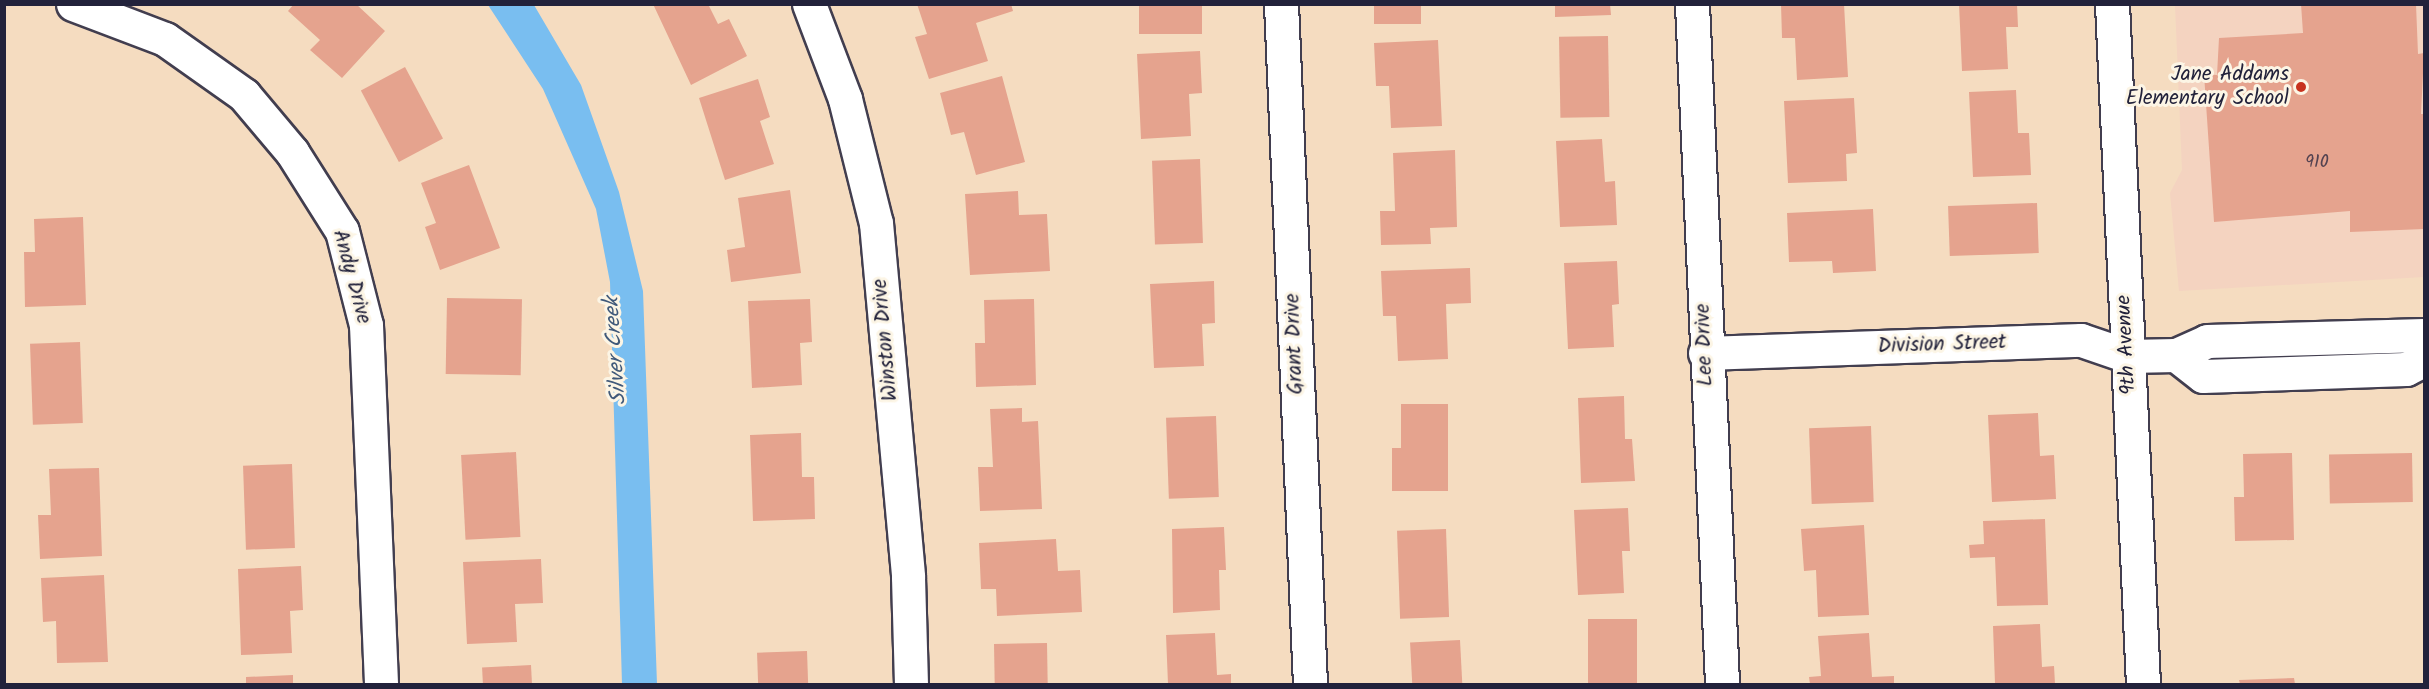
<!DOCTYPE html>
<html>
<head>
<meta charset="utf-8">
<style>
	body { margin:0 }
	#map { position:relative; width:2429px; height:689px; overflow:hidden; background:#f5dcc0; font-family:Kalam,sans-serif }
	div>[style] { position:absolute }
	.built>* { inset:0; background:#f4d3c0 }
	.water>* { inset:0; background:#79bef0 }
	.building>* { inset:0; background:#e5a38e; transform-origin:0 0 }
	.roads { filter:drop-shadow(2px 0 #423e4f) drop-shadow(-2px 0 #423e4f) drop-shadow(0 2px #423e4f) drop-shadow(0 -2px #423e4f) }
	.minor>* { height:33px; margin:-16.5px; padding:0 16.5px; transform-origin:16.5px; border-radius:16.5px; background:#fff }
	.dots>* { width:16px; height:16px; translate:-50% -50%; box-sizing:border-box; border:3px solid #fcf5e5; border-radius:50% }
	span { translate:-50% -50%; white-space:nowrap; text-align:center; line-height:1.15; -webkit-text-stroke:6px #fcf5e5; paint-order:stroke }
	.number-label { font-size:18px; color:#534250 }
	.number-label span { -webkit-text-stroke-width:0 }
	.poi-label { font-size:21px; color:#22223b }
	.right { translate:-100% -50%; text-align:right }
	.street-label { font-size:21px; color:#22223b }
	.water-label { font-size:22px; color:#40597a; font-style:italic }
	.frame { position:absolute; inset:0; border:6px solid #22223b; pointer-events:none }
</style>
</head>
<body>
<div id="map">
	<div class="built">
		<div style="clip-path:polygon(2175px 5px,2424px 5px,2424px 277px,2179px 291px,2170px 193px,2182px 170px)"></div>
	</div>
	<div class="water">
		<div style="clip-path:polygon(488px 5px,534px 5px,581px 85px,619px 192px,643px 291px,657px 684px,622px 684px,610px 282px,596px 209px,543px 89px)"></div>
	</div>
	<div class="building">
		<div style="clip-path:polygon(294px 4px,356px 4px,385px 31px,342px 78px,310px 50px,320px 40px,288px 11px)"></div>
		<div style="clip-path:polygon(653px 4px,708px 4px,718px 24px,729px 19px,747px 56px,691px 85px)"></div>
		<div style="clip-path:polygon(917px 4px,1011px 4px,1013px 11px,976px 23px,988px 61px,929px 79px,915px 37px,927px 34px)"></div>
		<div style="left:1139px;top:4px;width:63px;height:30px"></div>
		<div style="left:1374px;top:4px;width:47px;height:20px"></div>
		<div style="clip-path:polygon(1555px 4px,1610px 4px,1611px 15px,1555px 17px)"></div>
		<div style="clip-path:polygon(1781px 4px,1844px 4px,1848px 77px,1797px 80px,1795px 38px,1782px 38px)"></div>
		<div style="clip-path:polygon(1959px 4px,2017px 4px,2018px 27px,2006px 27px,2008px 69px,1962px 71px)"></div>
		<div style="clip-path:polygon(2301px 4px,2416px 4px,2418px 54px,2424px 53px,2421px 114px,2424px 114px,2424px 229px,2350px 232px,2350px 211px,2214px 222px,2204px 74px,2217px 75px,2219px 38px,2303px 33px)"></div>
		<div style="left:1608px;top:36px;width:81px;height:49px;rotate:89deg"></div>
		<div style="clip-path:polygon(1438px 40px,1442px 126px,1391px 128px,1389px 86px,1376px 86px,1374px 43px)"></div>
		<div style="clip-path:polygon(1200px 51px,1202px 93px,1189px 94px,1191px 136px,1141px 139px,1137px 54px)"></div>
		<div style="left:405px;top:67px;width:81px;height:50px;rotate:62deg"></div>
		<div style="clip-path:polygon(1002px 76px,1025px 162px,976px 175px,964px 132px,951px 135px,940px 93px)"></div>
		<div style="clip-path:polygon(758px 79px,770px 117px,760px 121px,774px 164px,725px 180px,699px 98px)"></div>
		<div style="clip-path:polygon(2016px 90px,2018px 133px,2029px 133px,2031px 175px,1973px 177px,1969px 92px)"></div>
		<div style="clip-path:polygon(1854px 98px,1857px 153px,1846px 154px,1847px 181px,1788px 183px,1784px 101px)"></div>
		<div style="clip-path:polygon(1602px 139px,1605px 182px,1615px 181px,1617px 225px,1560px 227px,1556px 141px)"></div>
		<div style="clip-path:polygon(1455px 150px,1457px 227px,1430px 228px,1431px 244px,1381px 245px,1380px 211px,1395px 211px,1393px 153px)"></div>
		<div style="left:1200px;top:159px;width:84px;height:48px;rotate:88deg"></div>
		<div style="clip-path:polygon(469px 165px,500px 248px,440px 270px,425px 227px,436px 223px,421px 183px)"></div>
		<div style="clip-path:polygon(790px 190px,801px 273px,731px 282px,727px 250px,745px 247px,738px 198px)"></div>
		<div style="clip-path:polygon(1018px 191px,1019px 215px,1047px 214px,1050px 271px,970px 275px,965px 194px)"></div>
		<div style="left:2037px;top:203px;width:50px;height:89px;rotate:88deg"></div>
		<div style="clip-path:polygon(1873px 209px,1876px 271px,1833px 273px,1832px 261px,1789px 262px,1787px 213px)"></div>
		<div style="clip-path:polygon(83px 217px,86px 305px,25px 307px,24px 252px,35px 252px,34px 219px)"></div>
		<div style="clip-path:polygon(1617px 261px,1619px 304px,1612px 305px,1614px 347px,1568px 349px,1564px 263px)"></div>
		<div style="clip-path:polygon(1470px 268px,1471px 303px,1446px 304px,1448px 359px,1398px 361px,1396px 316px,1383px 316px,1381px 271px)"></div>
		<div style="clip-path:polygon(1214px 281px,1215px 323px,1202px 324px,1204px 366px,1154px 368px,1150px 284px)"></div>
		<div style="left:447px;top:298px;width:75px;height:76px;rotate:1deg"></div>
		<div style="clip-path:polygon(810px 299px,812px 342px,800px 343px,802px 385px,752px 388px,748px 301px)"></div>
		<div style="clip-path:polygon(1034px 299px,1036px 385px,976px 387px,975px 343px,985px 343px,984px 300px)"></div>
		<div style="left:80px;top:342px;width:81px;height:50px;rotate:88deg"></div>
		<div style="clip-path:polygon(1624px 396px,1625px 439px,1632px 439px,1635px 481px,1581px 483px,1578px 398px)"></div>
		<div style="clip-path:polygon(1401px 404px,1448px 404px,1448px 491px,1392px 491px,1392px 448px,1401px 448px)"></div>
		<div style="clip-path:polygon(1022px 408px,1022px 422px,1038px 421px,1042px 509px,980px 511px,978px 467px,993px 467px,990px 409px)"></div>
		<div style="clip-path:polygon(2038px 413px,2040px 456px,2054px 455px,2056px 499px,1992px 502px,1988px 415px)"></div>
		<div style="left:1216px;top:416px;width:81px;height:50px;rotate:88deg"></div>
		<div style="left:1871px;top:426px;width:76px;height:62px;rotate:88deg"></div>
		<div style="clip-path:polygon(801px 433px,802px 477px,814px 477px,815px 519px,753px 521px,750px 435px)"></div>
		<div style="left:516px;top:452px;width:85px;height:55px;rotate:87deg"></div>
		<div style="clip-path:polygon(2292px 453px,2294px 540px,2235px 541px,2234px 497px,2244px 497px,2243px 454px)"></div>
		<div style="left:2412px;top:453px;width:49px;height:83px;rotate:89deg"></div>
		<div style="left:292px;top:464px;width:84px;height:49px;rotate:88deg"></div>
		<div style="clip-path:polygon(99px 468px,102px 556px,40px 559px,38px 515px,51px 515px,49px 469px)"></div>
		<div style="clip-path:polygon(1628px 508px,1630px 551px,1622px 551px,1624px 593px,1578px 595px,1574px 510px)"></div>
		<div style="clip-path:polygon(2045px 519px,2048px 605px,1997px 606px,1995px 557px,1970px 558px,1969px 545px,1984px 544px,1983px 521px)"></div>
		<div style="clip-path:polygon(1864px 525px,1869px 615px,1818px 617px,1816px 570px,1804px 571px,1801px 529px)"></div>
		<div style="clip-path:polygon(1224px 527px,1226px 570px,1219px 570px,1220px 610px,1173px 613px,1172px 529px)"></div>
		<div style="left:1446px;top:529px;width:88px;height:49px;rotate:88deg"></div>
		<div style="clip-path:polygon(1056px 539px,1058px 571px,1080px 570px,1082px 612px,997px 616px,996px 589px,981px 589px,979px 543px)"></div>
		<div style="clip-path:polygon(541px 559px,543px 603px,515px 604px,517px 642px,467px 644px,463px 562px)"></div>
		<div style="clip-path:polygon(301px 566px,303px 610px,290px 611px,292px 653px,241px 655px,238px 569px)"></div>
		<div style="clip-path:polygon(104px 575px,108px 662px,57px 663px,56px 621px,43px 622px,41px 578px)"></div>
		<div style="left:1588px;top:619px;width:49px;height:65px"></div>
		<div style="clip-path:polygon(2040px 624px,2042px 667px,2054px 666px,2055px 684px,1995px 684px,1993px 626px)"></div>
		<div style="clip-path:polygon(1215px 633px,1217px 675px,1231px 674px,1231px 684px,1168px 684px,1166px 635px)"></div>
		<div style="clip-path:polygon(1869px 633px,1872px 677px,1894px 676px,1894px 684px,1810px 684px,1809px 677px,1821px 676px,1818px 636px)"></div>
		<div style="left:1460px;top:640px;width:44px;height:50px;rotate:87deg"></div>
		<div style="left:1047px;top:643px;width:41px;height:53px;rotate:89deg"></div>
		<div style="left:807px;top:651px;width:33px;height:50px;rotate:88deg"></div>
		<div style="left:531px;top:665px;width:19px;height:49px;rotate:87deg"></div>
		<div style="clip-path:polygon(293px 675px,293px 684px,246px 684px,246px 677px)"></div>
		<div style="clip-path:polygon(2294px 678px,2295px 684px,2240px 684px,2239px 680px)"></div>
	</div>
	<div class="roads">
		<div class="minor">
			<div style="left:73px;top:4px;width:98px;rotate:20.8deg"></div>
			<div style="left:165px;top:39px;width:97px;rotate:35.3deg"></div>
			<div style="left:244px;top:95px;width:75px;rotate:49.9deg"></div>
			<div style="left:292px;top:152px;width:93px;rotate:57.7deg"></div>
			<div style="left:342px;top:231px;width:97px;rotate:75.7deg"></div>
			<div style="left:366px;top:325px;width:359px;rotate:87.6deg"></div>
			<div style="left:809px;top:4px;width:102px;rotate:69.2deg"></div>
			<div style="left:845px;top:99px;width:128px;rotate:76deg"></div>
			<div style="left:876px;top:223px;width:355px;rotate:84.8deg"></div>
			<div style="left:908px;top:577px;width:107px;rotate:88.4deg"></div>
			<div style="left:1281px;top:4px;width:681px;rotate:87.56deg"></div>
			<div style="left:1692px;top:4px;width:681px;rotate:87.47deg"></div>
			<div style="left:2112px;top:4px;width:681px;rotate:87.39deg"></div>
			<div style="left:1705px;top:353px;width:376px;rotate:-2deg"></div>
			<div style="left:2081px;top:340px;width:50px;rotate:18.8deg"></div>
			<div style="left:2128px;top:356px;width:48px;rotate:-1.2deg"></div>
			<div style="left:2176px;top:355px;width:34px;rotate:-24deg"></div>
			<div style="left:2207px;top:341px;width:217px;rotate:-1.6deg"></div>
			<div style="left:2176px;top:355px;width:34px;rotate:38deg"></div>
			<div style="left:2203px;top:376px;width:203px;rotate:-2deg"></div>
			<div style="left:2406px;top:369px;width:20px;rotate:-27deg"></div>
		</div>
	</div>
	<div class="dots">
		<div style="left:2301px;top:87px;background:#c8321e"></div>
	</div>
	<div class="number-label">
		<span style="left:2317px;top:163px">910</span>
	</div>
	<div class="poi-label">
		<span class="right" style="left:2289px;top:87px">Jane Addams<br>Elementary School</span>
	</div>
	<div class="street-label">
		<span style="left:351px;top:277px;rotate:75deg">Andy Drive</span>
		<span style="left:886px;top:340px;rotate:-95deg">Winston Drive</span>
		<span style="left:1295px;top:344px;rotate:-92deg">Grant Drive</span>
		<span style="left:1705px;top:345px;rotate:-92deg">Lee Drive</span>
		<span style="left:1942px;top:345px;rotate:-2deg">Division Street</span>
		<span style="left:2127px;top:345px;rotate:-93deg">9th Avenue</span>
	</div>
	<div class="water-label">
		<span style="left:616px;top:351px;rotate:-94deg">Silver Creek</span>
	</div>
	<div class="frame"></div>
</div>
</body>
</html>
